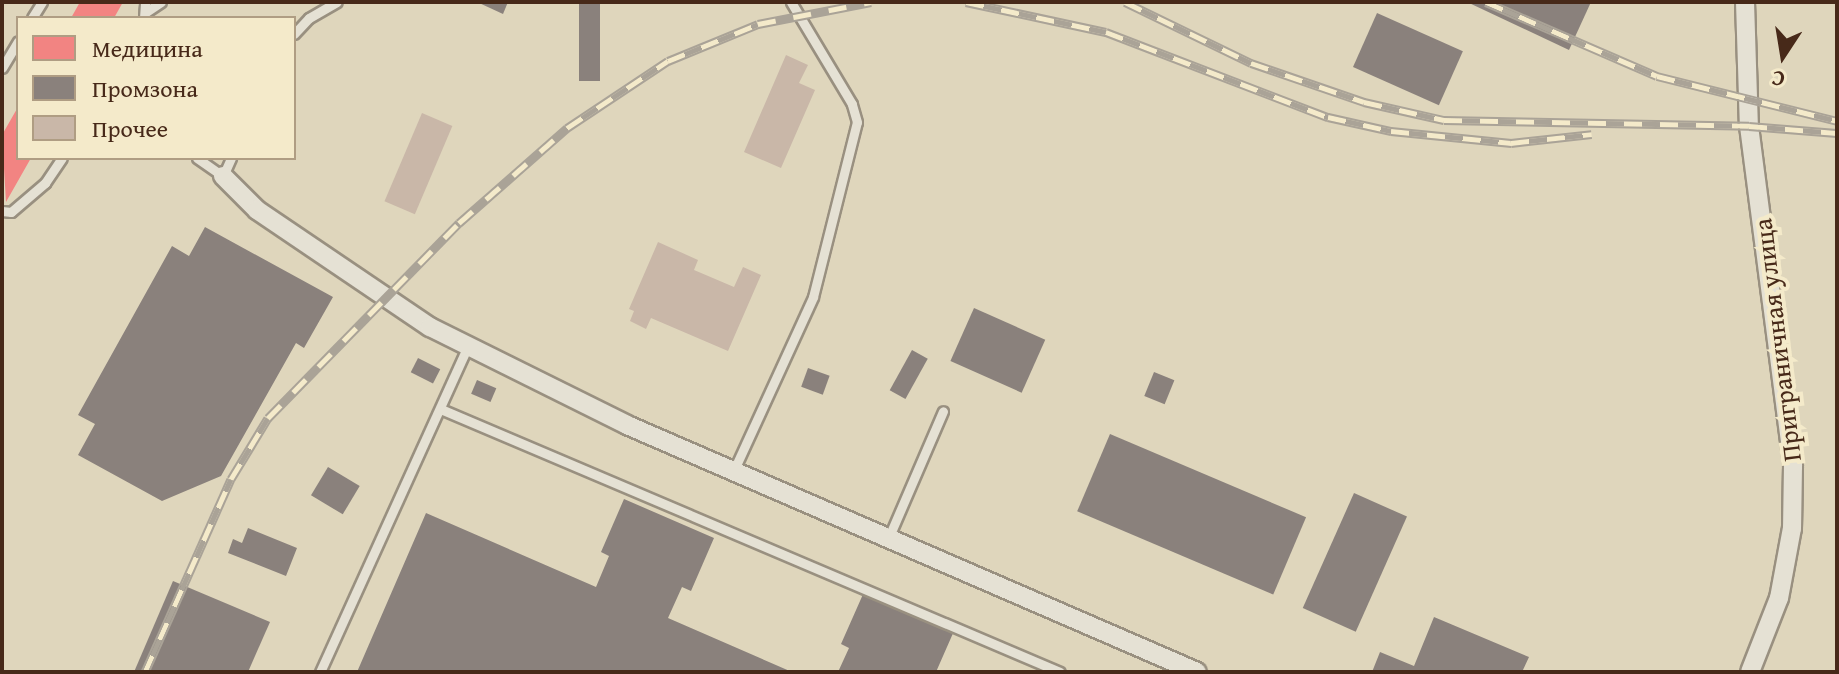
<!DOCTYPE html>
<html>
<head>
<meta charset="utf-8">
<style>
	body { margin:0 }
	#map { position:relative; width:1839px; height:674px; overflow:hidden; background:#dfd6bc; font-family:"Gentium Book Plus",serif }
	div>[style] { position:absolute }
	.health>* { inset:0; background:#f28482 }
	.industry>* { inset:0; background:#8a817c; transform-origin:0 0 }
	.building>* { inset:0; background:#c9b7a8; transform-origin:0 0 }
	.path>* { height:4px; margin-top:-2px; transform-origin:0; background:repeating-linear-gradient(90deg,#aaa397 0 2px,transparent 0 6px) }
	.roads { filter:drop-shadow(2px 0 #999080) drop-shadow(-2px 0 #999080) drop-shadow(0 2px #999080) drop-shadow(0 -2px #999080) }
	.service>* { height:9px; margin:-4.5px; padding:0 4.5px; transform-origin:4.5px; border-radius:4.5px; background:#e5e1d4 }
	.minor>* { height:18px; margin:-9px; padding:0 9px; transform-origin:9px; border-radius:9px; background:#e5e1d4 }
	.rail>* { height:9px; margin-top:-4.5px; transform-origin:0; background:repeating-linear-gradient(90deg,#f4eaca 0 18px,#aaa397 0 36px); box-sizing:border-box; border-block:2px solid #aaa397 }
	span { translate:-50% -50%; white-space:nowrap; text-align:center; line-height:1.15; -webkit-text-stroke:8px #f4eaca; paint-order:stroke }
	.street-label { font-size:26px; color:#472919 }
	.frame { position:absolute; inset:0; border:4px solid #472919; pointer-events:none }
	.legend { position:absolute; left:16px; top:16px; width:280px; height:144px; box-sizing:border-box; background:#f4eaca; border:2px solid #af9d83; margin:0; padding:10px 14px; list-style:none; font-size:24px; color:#472919 }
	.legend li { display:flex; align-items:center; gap:16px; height:40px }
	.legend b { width:40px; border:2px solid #af9d83 }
	.north { position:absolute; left:1743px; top:16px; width:80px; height:80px; -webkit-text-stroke:6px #f4eaca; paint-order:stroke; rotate:192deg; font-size:22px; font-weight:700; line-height:32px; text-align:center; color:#472919 }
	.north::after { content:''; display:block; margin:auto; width:28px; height:36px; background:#472919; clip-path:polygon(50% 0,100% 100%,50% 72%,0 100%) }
</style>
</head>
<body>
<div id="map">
	<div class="health">
		<div style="clip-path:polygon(80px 2px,123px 2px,114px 18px,71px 18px)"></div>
		<div style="clip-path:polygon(18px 107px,18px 158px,31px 158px,6px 202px,2px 135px)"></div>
	</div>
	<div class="industry">
		<div style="clip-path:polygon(477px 2px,508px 2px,503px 14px)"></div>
		<div style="left:579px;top:2px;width:21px;height:79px"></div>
		<div style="clip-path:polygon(1467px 2px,1591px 2px,1569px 50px)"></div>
		<div style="left:1377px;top:13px;width:94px;height:59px;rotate:24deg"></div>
		<div style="clip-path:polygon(205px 227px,333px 297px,304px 348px,296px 343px,221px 476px,162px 501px,78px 455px,95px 424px,78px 415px,172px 246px,189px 256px)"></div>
		<div style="left:974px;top:308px;width:78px;height:58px;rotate:24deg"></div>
		<div style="left:912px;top:350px;width:18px;height:46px;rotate:29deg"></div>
		<div style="left:418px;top:358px;width:25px;height:16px;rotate:27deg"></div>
		<div style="left:808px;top:368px;width:23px;height:20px;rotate:20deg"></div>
		<div style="left:1154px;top:372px;width:22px;height:26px;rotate:22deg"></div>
		<div style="left:477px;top:380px;width:21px;height:15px;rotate:23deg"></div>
		<div style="left:1110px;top:434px;width:213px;height:84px;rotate:23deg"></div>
		<div style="left:328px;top:467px;width:37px;height:33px;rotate:31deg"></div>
		<div style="left:1354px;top:493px;width:58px;height:126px;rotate:24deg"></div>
		<div style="clip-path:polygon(624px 499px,714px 538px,691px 591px,682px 587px,668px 618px,792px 672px,357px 672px,426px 513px,596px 587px,609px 556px,601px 552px)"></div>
		<div style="clip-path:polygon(248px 528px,297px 548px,286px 576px,228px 553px,233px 539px,242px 543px)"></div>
		<div style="clip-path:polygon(173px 581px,270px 622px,248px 672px,134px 672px)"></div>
		<div style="clip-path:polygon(864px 592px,954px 631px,936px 672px,838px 672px,849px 648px,841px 644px)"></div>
		<div style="clip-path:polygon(1434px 617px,1529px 657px,1522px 672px,1372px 672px,1380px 652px,1414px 666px)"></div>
	</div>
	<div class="building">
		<div style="clip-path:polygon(786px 55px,808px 65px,799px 83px,815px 90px,781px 168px,744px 152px)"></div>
		<div style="left:422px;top:113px;width:33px;height:96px;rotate:23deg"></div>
		<div style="clip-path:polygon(658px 242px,698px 260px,694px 270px,734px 287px,743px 267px,761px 275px,728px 351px,651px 318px,646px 329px,630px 321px,634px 311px,629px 309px)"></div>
	</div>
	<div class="path">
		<div style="left:2px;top:340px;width:22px;rotate:90deg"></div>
	</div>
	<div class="roads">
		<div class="service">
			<div style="left:146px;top:12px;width:18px;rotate:-34deg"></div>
			<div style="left:32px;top:18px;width:19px;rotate:-58deg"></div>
			<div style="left:144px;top:18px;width:16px;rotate:-86deg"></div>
			<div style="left:294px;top:34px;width:22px;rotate:-47deg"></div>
			<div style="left:309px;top:18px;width:32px;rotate:-30deg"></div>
			<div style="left:2px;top:68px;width:31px;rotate:-59deg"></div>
			<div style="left:197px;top:158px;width:32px;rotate:35deg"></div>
			<div style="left:223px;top:176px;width:20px;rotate:-66deg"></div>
			<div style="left:2px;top:211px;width:9px;rotate:6deg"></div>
			<div style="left:11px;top:212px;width:45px;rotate:-40.5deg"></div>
			<div style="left:45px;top:183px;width:30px;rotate:-56deg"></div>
			<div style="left:443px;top:410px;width:670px;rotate:23.01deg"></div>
			<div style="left:733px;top:472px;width:192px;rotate:-65.4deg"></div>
			<div style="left:813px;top:297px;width:180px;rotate:-75.9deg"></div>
			<div style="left:857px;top:122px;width:19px;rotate:-106deg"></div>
			<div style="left:852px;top:104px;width:119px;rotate:-120.9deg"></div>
			<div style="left:888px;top:539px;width:139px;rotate:-66.7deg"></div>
			<div style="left:320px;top:672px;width:358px;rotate:-65.6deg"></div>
		</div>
		<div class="minor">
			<div style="left:1745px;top:2px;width:124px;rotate:88.2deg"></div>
			<div style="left:1749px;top:126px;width:343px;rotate:82.6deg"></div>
			<div style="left:1793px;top:466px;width:62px;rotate:90.9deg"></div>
			<div style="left:1792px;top:528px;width:71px;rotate:100.5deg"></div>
			<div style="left:1779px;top:598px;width:79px;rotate:111.4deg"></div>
			<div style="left:223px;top:176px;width:48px;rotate:45deg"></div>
			<div style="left:257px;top:210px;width:209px;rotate:34.1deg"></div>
			<div style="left:430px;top:327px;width:220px;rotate:26.4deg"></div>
			<div style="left:627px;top:425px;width:621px;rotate:23.43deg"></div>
		</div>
	</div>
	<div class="rail">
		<div style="left:966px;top:2px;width:143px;rotate:12.1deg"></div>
		<div style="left:1106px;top:32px;width:238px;rotate:21deg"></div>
		<div style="left:1328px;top:117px;width:65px;rotate:12.5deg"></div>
		<div style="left:1391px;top:131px;width:121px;rotate:5.7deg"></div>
		<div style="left:1511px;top:143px;width:81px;rotate:-6.3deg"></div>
		<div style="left:1125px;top:2px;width:140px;rotate:25.8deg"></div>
		<div style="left:1251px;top:63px;width:120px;rotate:19deg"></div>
		<div style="left:1364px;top:102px;width:82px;rotate:12.7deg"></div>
		<div style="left:1444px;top:120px;width:305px;rotate:1.1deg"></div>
		<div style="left:1749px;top:126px;width:88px;rotate:4.5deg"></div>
		<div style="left:1486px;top:2px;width:186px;rotate:23.4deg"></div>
		<div style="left:1657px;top:76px;width:186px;rotate:14deg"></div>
		<div style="left:145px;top:672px;width:211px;rotate:-66deg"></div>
		<div style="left:231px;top:479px;width:71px;rotate:-58.8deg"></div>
		<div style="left:268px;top:418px;width:273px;rotate:-45.6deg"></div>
		<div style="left:459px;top:223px;width:144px;rotate:-41.3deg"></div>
		<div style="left:567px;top:128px;width:121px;rotate:-33.6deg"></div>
		<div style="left:668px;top:61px;width:97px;rotate:-22.3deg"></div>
		<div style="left:758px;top:24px;width:115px;rotate:-11deg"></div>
	</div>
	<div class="street-label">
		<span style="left:1777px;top:340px;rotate:-97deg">Приграничная улица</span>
	</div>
	<div class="frame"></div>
	<ul class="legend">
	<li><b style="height:22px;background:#f28482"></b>Медицина</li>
	<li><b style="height:22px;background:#8a817c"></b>Промзона</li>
	<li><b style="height:22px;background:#c9b7a8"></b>Прочее</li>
	</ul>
	<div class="north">С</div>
</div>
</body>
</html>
